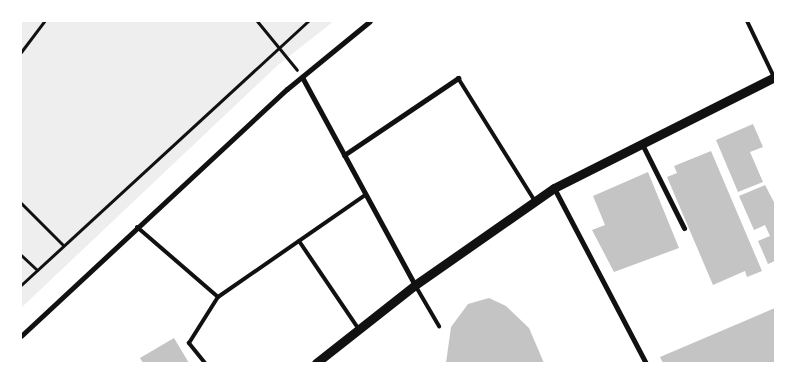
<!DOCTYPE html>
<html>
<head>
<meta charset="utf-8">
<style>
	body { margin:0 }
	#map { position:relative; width:796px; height:384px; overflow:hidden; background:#fff; font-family:Inter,sans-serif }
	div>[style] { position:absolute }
	.green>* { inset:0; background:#eee }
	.building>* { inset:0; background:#c4c4c4 }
	.path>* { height:3px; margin:-1.5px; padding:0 1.5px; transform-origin:1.5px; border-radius:1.5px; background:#111 }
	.service>* { height:4px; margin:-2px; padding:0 2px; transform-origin:2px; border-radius:2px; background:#111 }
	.minor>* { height:5px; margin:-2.5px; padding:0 2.5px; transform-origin:2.5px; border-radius:2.5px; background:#111 }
	.tertiary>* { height:9px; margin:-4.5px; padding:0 4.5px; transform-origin:4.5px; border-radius:4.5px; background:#111 }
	span { translate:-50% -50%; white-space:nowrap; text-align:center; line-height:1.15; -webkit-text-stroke:4px #fff; paint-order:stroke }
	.frame { position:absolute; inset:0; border:22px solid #fff; pointer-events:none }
</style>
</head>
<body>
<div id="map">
	<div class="green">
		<div style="clip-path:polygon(21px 21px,334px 21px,278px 65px,21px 308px)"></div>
	</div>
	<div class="building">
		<div style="clip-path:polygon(753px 124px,763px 147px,750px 152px,763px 182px,738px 192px,716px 140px)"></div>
		<div style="clip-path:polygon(711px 151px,762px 271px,747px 277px,745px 271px,713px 285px,667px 177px,677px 173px,674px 166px)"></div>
		<div style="clip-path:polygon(648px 172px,679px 248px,614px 272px,592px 230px,605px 225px,593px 196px)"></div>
		<div style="clip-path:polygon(765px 185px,775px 204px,775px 261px,768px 264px,758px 241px,770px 236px,765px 225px,754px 230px,739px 196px)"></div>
		<div style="clip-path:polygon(489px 298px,506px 306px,529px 328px,544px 363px,446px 363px,451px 327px,468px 304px)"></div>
		<div style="clip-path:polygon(775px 308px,775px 363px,663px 363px,660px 357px)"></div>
		<div style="clip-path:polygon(174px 338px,189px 363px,143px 363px,140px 358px)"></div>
	</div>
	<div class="path">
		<div style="left:257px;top:21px;width:63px;rotate:50.8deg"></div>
		<div style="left:21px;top:52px;width:39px;rotate:-53deg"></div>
		<div style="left:21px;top:203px;width:59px;rotate:45deg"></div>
		<div style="left:21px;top:255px;width:22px;rotate:43deg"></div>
		<div style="left:21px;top:285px;width:390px;rotate:-42.6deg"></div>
	</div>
	<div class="service">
		<div style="left:747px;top:21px;width:62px;rotate:64.3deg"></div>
		<div style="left:458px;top:78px;width:145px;rotate:58deg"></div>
		<div style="left:137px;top:227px;width:107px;rotate:40.8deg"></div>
		<div style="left:299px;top:241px;width:105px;rotate:55.9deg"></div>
		<div style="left:415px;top:285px;width:48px;rotate:59.7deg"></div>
		<div style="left:205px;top:363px;width:26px;rotate:-129deg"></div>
		<div style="left:189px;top:343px;width:54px;rotate:-57.8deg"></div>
		<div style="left:218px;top:297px;width:178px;rotate:-34.7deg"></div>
	</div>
	<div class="minor">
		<div style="left:302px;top:77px;width:237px;rotate:61.5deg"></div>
		<div style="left:642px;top:144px;width:94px;rotate:63.4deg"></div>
		<div style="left:344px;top:155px;width:138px;rotate:-34deg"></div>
		<div style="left:554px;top:188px;width:198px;rotate:62.3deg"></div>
		<div style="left:21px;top:336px;width:363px;rotate:-42.9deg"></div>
		<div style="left:287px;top:89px;width:107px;rotate:-39.3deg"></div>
	</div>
	<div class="tertiary">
		<div style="left:316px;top:363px;width:126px;rotate:-38.2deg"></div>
		<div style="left:415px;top:285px;width:169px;rotate:-34.9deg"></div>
		<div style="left:554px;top:188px;width:247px;rotate:-26.7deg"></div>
	</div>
	<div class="frame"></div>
</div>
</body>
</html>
